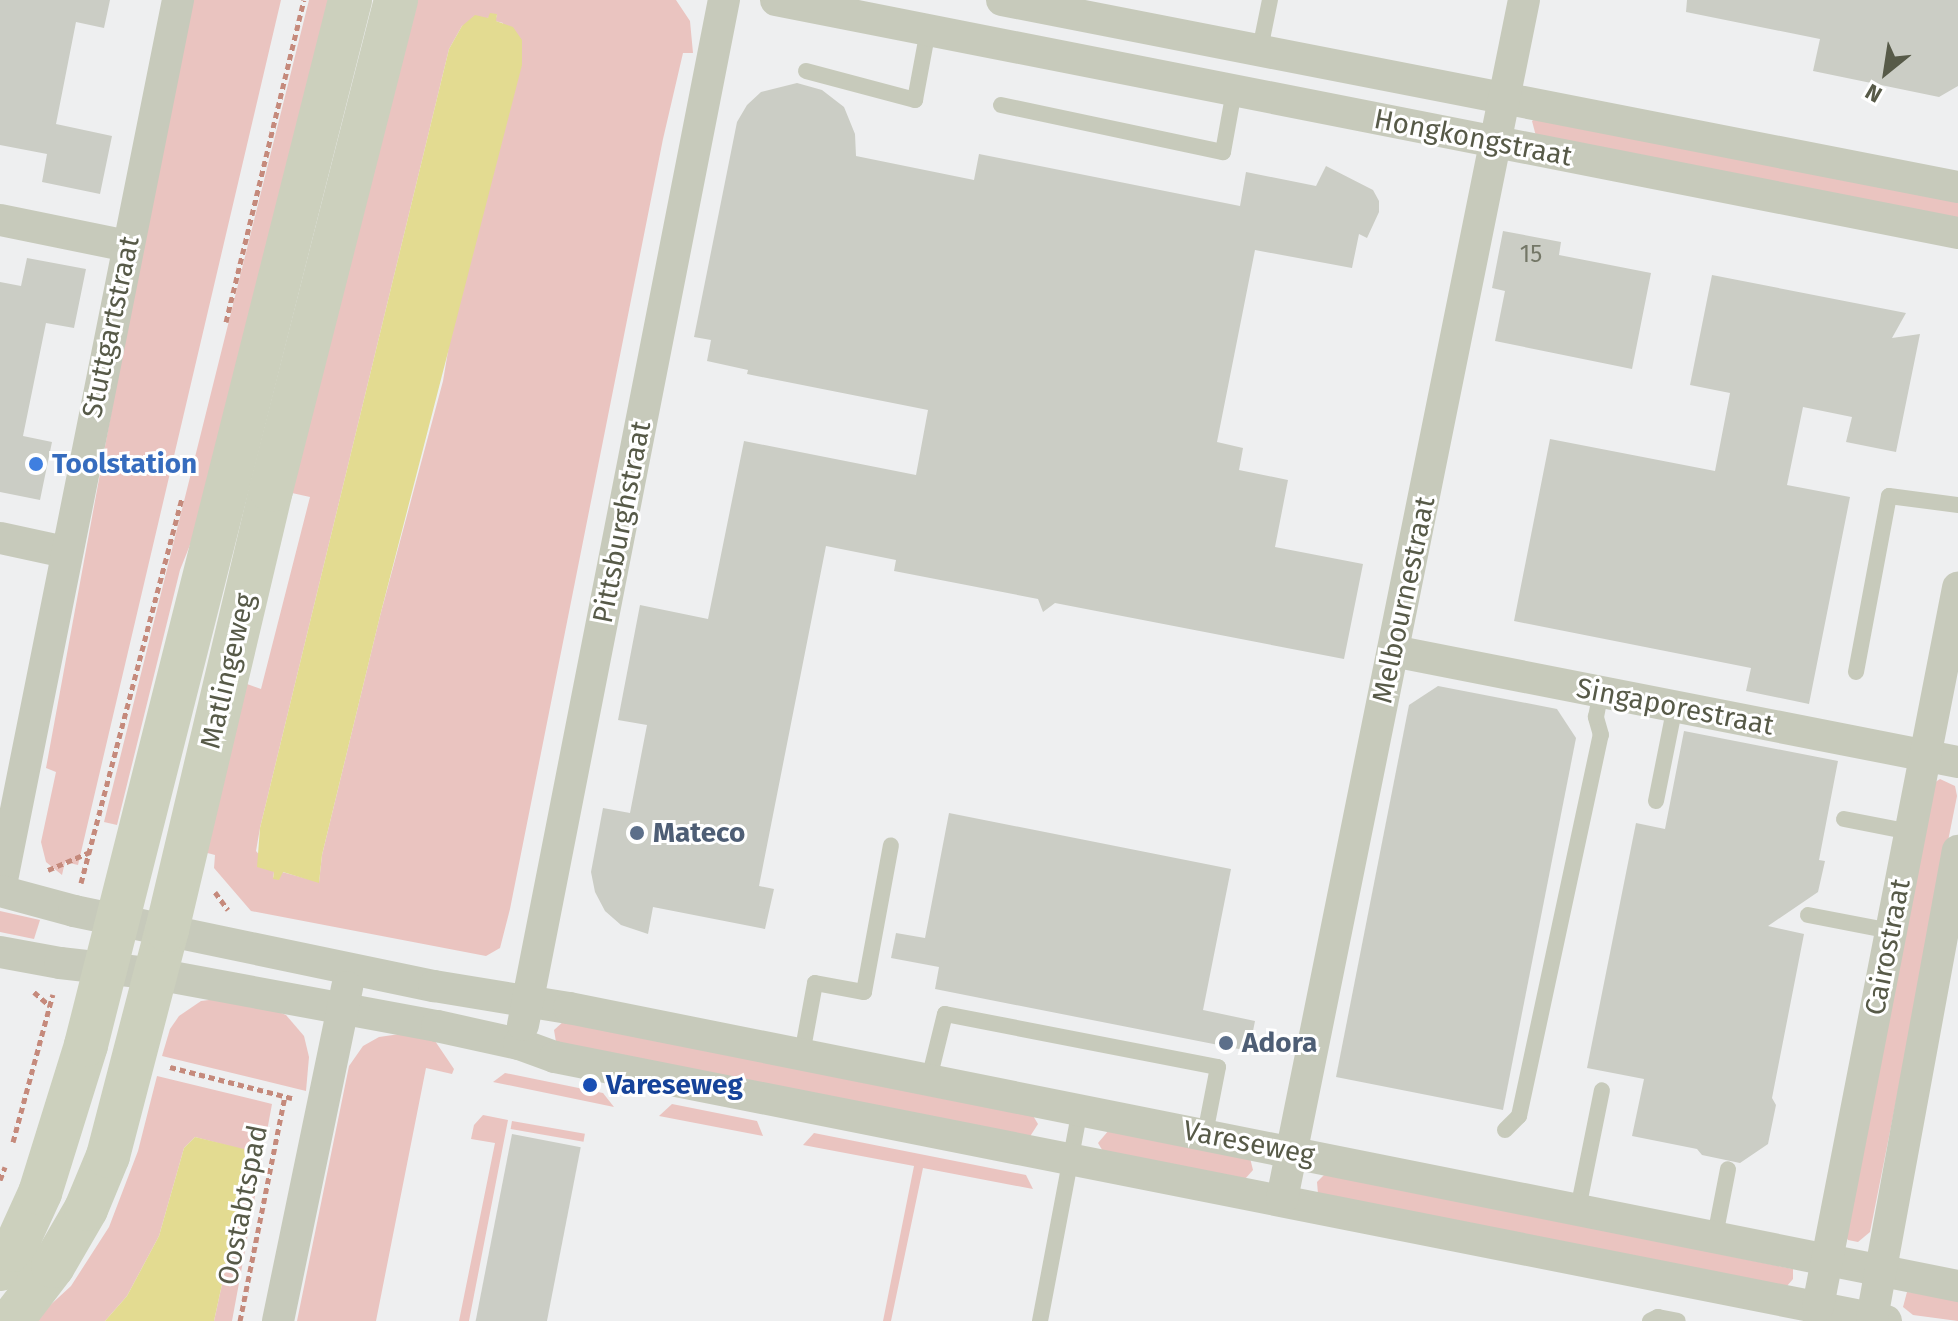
<!DOCTYPE html>
<html>
<head>
<meta charset="utf-8">
<style>
	body { margin:0 }
	#map { position:relative; width:1958px; height:1321px; overflow:hidden; background:#eeeff0; font-family:"Fira Sans",sans-serif }
	div>[style] { position:absolute }
	.green>* { inset:0; background:#eac4c0; transform-origin:0 0 }
	.water>* { inset:0; background:#e3db91 }
	.building>* { inset:0; background:#cbcdc5; transform-origin:0 0 }
	.path>* { height:5px; margin-top:-2.5px; transform-origin:0; background:repeating-linear-gradient(90deg,#c58a7c 0 6px,transparent 0 10px) }
	.service>* { height:16px; margin:-8px; padding:0 8px; transform-origin:8px; border-radius:8px; background:#c7cabb }
	.minor>* { height:32px; margin:-16px; padding:0 16px; transform-origin:16px; border-radius:16px; background:#c7cabb }
	.secondary>* { height:44px; margin:-22px; padding:0 22px; transform-origin:22px; border-radius:22px; background:#ccd0bd }
	.dots>* { width:22px; height:22px; translate:-50% -50%; box-sizing:border-box; border:4px solid #fff; border-radius:50% }
	span { translate:-50% -50%; white-space:nowrap; text-align:center; line-height:1.15; -webkit-text-stroke:6px #fff; paint-order:stroke }
	.number-label { font-size:24px; color:#747767 }
	.number-label span { -webkit-text-stroke-width:0 }
	.street-label { font-size:28px; color:#575a48 }
	.shop-label { font-size:28px; color:#366cbe; font-weight:700 }
	.left { translate:0 -50%; text-align:left }
	.service-label { font-size:28px; color:#4e5e75; font-weight:700 }
	.transit-label { font-size:28px; color:#164399; font-weight:700 }
	.north { position:absolute; left:1846px; top:32px; width:80px; height:80px; -webkit-text-stroke:6px #fff; paint-order:stroke; rotate:210deg; font-size:22px; font-weight:700; line-height:32px; text-align:center; color:#575a48 }
	.north::after { content:''; display:block; margin:auto; width:28px; height:36px; background:#575a48; clip-path:polygon(50% 0,100% 100%,50% 72%,0 100%) }
</style>
</head>
<body>
<div id="map">
	<div class="green">
		<div style="clip-path:polygon(193px 0,281px 0,78px 865px,65px 862px,62px 875px,46px 862px,41px 842px,56px 772px,46px 768px,164px 125px)"></div>
		<div style="clip-path:polygon(309px 0,337px 0,213px 487px,180px 570px,117px 825px,104px 822px)"></div>
		<div style="clip-path:polygon(evenodd,407px 0,676px 0,690px 21px,693px 53px,683px 53px,663px 139px,510px 909px,500px 948px,486px 956px,251px 911px,214px 868px,215px 855px,196px 850px,247px 684px,261px 689px,310px 497px,283px 491px,407px 0,497px 15px,495px 21px,503px 23px,443px 381px,380px 616px,322px 855px,319px 882px,282px 872px,273px 878px,274px 872px,256px 851px,260px 828px,449px 49px,462px 26px,497px 15px)"></div>
		<div style="clip-path:polygon(1541px 115px,1958px 196px,1958px 223px,1537px 140px,1532px 121px)"></div>
		<div style="clip-path:polygon(1940px 779px,1955px 786px,1957px 796px,1870px 1232px,1858px 1242px,1848px 1240px,1844px 1234px,1934px 783px)"></div>
		<div style="clip-path:polygon(0 911px,40px 920px,34px 939px,0 932px)"></div>
		<div style="clip-path:polygon(225px 998px,269px 1008px,286px 1015px,304px 1036px,309px 1057px,306px 1091px,162px 1056px,170px 1029px,179px 1016px,201px 1001px)"></div>
		<div style="clip-path:polygon(564px 1021px,1032px 1114px,1038px 1124px,1029px 1138px,556px 1042px,554px 1030px)"></div>
		<div style="clip-path:polygon(400px 1034px,433px 1038px,454px 1069px,452px 1074px,426px 1068px,376px 1321px,297px 1321px,349px 1066px,363px 1046px,379px 1037px)"></div>
		<div style="clip-path:polygon(505px 1073px,603px 1093px,614px 1107px,493px 1082px)"></div>
		<div style="clip-path:polygon(157px 1076px,272px 1104px,232px 1321px,214px 1321px,247px 1169px,244px 1150px,195px 1137px,184px 1148px,159px 1236px,127px 1296px,105px 1321px,33px 1321px,71px 1286px,109px 1227px,138px 1151px)"></div>
		<div style="clip-path:polygon(672px 1104px,757px 1121px,763px 1136px,659px 1116px)"></div>
		<div style="clip-path:polygon(483px 1115px,508px 1120px,469px 1321px,459px 1321px,495px 1143px,471px 1139px,474px 1125px)"></div>
		<div style="left:512px;top:1121px;width:74px;height:8px;rotate:10deg"></div>
		<div style="clip-path:polygon(1109px 1130px,1250px 1158px,1253px 1170px,1245px 1179px,1104px 1153px,1098px 1143px)"></div>
		<div style="clip-path:polygon(814px 1133px,1026px 1175px,1033px 1189px,923px 1168px,891px 1321px,883px 1321px,914px 1166px,803px 1145px)"></div>
		<div style="clip-path:polygon(1326px 1173px,1793px 1269px,1793px 1279px,1787px 1286px,1318px 1194px,1317px 1182px)"></div>
		<div style="clip-path:polygon(1907px 1292px,1958px 1296px,1958px 1321px,1913px 1315px,1903px 1307px)"></div>
	</div>
	<div class="water">
		<div style="clip-path:polygon(490px 13px,497px 14px,496px 21px,513px 27px,522px 40px,522px 65px,380px 616px,322px 855px,319px 883px,283px 872px,279px 880px,273px 879px,274px 872px,257px 867px,260px 828px,449px 49px,462px 26px,475px 15px,488px 18px)"></div>
		<div style="clip-path:polygon(195px 1137px,244px 1149px,247px 1169px,214px 1321px,105px 1321px,127px 1296px,159px 1236px,184px 1148px)"></div>
	</div>
	<div class="building">
		<div style="clip-path:polygon(0 0,110px 0,104px 28px,76px 22px,56px 124px,112px 136px,100px 194px,42px 182px,47px 154px,0 145px)"></div>
		<div style="clip-path:polygon(1687px 0,1958px 0,1958px 86px,1939px 97px,1813px 71px,1820px 39px,1686px 12px)"></div>
		<div style="clip-path:polygon(797px 83px,822px 90px,844px 107px,855px 134px,856px 156px,974px 180px,979px 154px,1240px 206px,1246px 172px,1316px 186px,1326px 166px,1373px 190px,1379px 201px,1379px 212px,1367px 238px,1359px 234px,1352px 268px,1255px 250px,1217px 442px,1243px 448px,1239px 470px,1288px 480px,1275px 547px,1363px 564px,1344px 659px,1055px 603px,1043px 612px,1038px 599px,894px 571px,896px 560px,826px 546px,759px 886px,774px 889px,765px 929px,653px 907px,648px 934px,621px 925px,605px 911px,595px 892px,591px 872px,603px 808px,630px 813px,647px 725px,618px 720px,640px 605px,708px 619px,744px 441px,916px 475px,928px 410px,747px 374px,748px 370px,707px 361px,711px 340px,694px 337px,737px 122px,747px 105px,761px 92px)"></div>
		<div style="clip-path:polygon(1503px 231px,1561px 242px,1559px 255px,1651px 273px,1632px 369px,1495px 341px,1505px 291px,1492px 288px)"></div>
		<div style="clip-path:polygon(27px 258px,86px 269px,74px 328px,46px 323px,23px 436px,52px 442px,40px 500px,0 492px,0 282px,21px 286px)"></div>
		<div style="clip-path:polygon(1712px 275px,1906px 313px,1892px 338px,1920px 334px,1896px 452px,1846px 442px,1852px 417px,1803px 407px,1787px 485px,1850px 497px,1809px 704px,1746px 691px,1751px 668px,1514px 621px,1550px 439px,1715px 471px,1730px 393px,1690px 385px)"></div>
		<div style="clip-path:polygon(1438px 686px,1557px 709px,1576px 738px,1503px 1110px,1336px 1077px,1409px 705px)"></div>
		<div style="clip-path:polygon(1684px 731px,1838px 761px,1819px 860px,1825px 861px,1818px 892px,1768px 926px,1804px 934px,1772px 1098px,1776px 1105px,1768px 1144px,1740px 1163px,1702px 1155px,1697px 1149px,1632px 1136px,1644px 1079px,1587px 1068px,1636px 823px,1665px 829px)"></div>
		<div style="clip-path:polygon(949px 813px,1231px 869px,1203px 1010px,1255px 1021px,1249px 1051px,935px 989px,939px 967px,891px 958px,896px 933px,925px 938px)"></div>
		<div style="left:512px;top:1134px;width:70px;height:191px;rotate:11deg"></div>
	</div>
	<div class="path">
		<div style="left:226px;top:322px;width:331px;rotate:-76.4deg"></div>
		<div style="left:48px;top:870px;width:46px;rotate:-23.2deg"></div>
		<div style="left:81px;top:883px;width:398px;rotate:-75.3deg"></div>
		<div style="left:215px;top:892px;width:22px;rotate:54deg"></div>
		<div style="left:34px;top:992px;width:21px;rotate:41deg"></div>
		<div style="left:170px;top:1067px;width:126px;rotate:14.3deg"></div>
		<div style="left:13px;top:1142px;width:153px;rotate:-74.9deg"></div>
		<div style="left:0;top:1180px;width:14px;rotate:-69deg"></div>
		<div style="left:240px;top:1321px;width:229px;rotate:-78.7deg"></div>
	</div>
	<div class="service">
		<div style="left:1260px;top:49px;width:50px;rotate:-78.5deg"></div>
		<div style="left:806px;top:71px;width:113px;rotate:14.9deg"></div>
		<div style="left:915px;top:100px;width:71px;rotate:-79.5deg"></div>
		<div style="left:1001px;top:105px;width:227px;rotate:12deg"></div>
		<div style="left:1223px;top:152px;width:62px;rotate:-79.8deg"></div>
		<div style="left:1856px;top:672px;width:179px;rotate:-79.4deg"></div>
		<div style="left:1889px;top:496px;width:70px;rotate:7.4deg"></div>
		<div style="left:1656px;top:801px;width:97px;rotate:-78.7deg"></div>
		<div style="left:1844px;top:819px;width:67px;rotate:11.1deg"></div>
		<div style="left:1808px;top:915px;width:85px;rotate:10.9deg"></div>
		<div style="left:802px;top:1054px;width:72px;rotate:-79.6deg"></div>
		<div style="left:815px;top:983px;width:50px;rotate:10.4deg"></div>
		<div style="left:864px;top:992px;width:149px;rotate:-79.6deg"></div>
		<div style="left:929px;top:1079px;width:67px;rotate:-76.2deg"></div>
		<div style="left:945px;top:1014px;width:278px;rotate:11deg"></div>
		<div style="left:1218px;top:1067px;width:68px;rotate:101deg"></div>
		<div style="left:1505px;top:1130px;width:20px;rotate:-45deg"></div>
		<div style="left:1519px;top:1116px;width:390px;rotate:-77.9deg"></div>
		<div style="left:1601px;top:735px;width:19px;rotate:-106deg"></div>
		<div style="left:1596px;top:717px;width:25px;rotate:-79deg"></div>
		<div style="left:1578px;top:1209px;width:121px;rotate:-78.6deg"></div>
		<div style="left:1715px;top:1236px;width:68px;rotate:-79deg"></div>
		<div style="left:1040px;top:1321px;width:216px;rotate:-79.3deg"></div>
		<div style="left:1650px;top:1321px;width:9px;rotate:-27deg"></div>
		<div style="left:1658px;top:1317px;width:20px;rotate:11deg"></div>
	</div>
	<div class="minor">
		<div style="left:776px;top:0;width:1205px;rotate:11.15deg"></div>
		<div style="left:1002px;top:0;width:974px;rotate:11.07deg"></div>
		<div style="left:0;top:220px;width:131px;rotate:11.5deg"></div>
		<div style="left:0;top:538px;width:66px;rotate:12.2deg"></div>
		<div style="left:1393px;top:651px;width:576px;rotate:11.11deg"></div>
		<div style="left:0;top:890px;width:908px;rotate:-78.69deg"></div>
		<div style="left:0;top:891px;width:77px;rotate:15.1deg"></div>
		<div style="left:74px;top:911px;width:368px;rotate:11.8deg"></div>
		<div style="left:434px;top:986px;width:137px;rotate:9.3deg"></div>
		<div style="left:569px;top:1008px;width:1417px;rotate:11.32deg"></div>
		<div style="left:0;top:952px;width:61px;rotate:10.4deg"></div>
		<div style="left:60px;top:963px;width:97px;rotate:6.5deg"></div>
		<div style="left:156px;top:974px;width:286px;rotate:10.5deg"></div>
		<div style="left:437px;top:1026px;width:84px;rotate:12.4deg"></div>
		<div style="left:519px;top:1044px;width:38px;rotate:20deg"></div>
		<div style="left:555px;top:1057px;width:1357px;rotate:11.22deg"></div>
		<div style="left:523px;top:1025px;width:1045px;rotate:-78.91deg"></div>
		<div style="left:1282px;top:1199px;width:1223px;rotate:-78.59deg"></div>
		<div style="left:1818px;top:1306px;width:732px;rotate:-78.97deg"></div>
		<div style="left:1872px;top:1318px;width:475px;rotate:-79.6deg"></div>
		<div style="left:278px;top:1321px;width:341px;rotate:-78.3deg"></div>
	</div>
	<div class="secondary">
		<div style="left:0;top:1269px;width:24px;rotate:-54deg"></div>
		<div style="left:14px;top:1250px;width:63px;rotate:-65.5deg"></div>
		<div style="left:40px;top:1193px;width:155px;rotate:-72.7deg"></div>
		<div style="left:86px;top:1045px;width:1078px;rotate:-75.82deg"></div>
		<div style="left:11px;top:1321px;width:69px;rotate:-52.6deg"></div>
		<div style="left:53px;top:1266px;width:66px;rotate:-59.9deg"></div>
		<div style="left:86px;top:1209px;width:57px;rotate:-67.5deg"></div>
		<div style="left:108px;top:1156px;width:234px;rotate:-75.4deg"></div>
		<div style="left:167px;top:930px;width:452px;rotate:-76.7deg"></div>
		<div style="left:271px;top:490px;width:506px;rotate:-75.69deg"></div>
	</div>
	<div class="dots">
		<div style="left:36px;top:464px;background:#3f7fe0"></div>
		<div style="left:637px;top:833px;background:#5c6f8a"></div>
		<div style="left:1226px;top:1043px;background:#5c6f8a"></div>
		<div style="left:590px;top:1085px;background:#1a4fb4"></div>
	</div>
	<div class="number-label">
		<span style="left:1531px;top:255px">15</span>
	</div>
	<div class="street-label">
		<span style="left:1473px;top:138px;rotate:11deg">Hongkongstraat</span>
		<span style="left:111px;top:327px;rotate:-78deg">Stuttgartstraat</span>
		<span style="left:622px;top:522px;rotate:-79deg">Pittsburghstraat</span>
		<span style="left:1404px;top:600px;rotate:-78deg">Melbournestraat</span>
		<span style="left:228px;top:671px;rotate:-77deg">Matlingeweg</span>
		<span style="left:1675px;top:707px;rotate:11deg">Singaporestraat</span>
		<span style="left:1888px;top:947px;rotate:-79deg">Cairostraat</span>
		<span style="left:1249px;top:1143px;rotate:11deg">Vareseweg</span>
		<span style="left:243px;top:1205px;rotate:-79deg">Oostabtspad</span>
	</div>
	<div class="shop-label">
		<span class="left" style="left:52px;top:464px">Toolstation</span>
	</div>
	<div class="service-label">
		<span class="left" style="left:653px;top:833px">Mateco</span>
		<span class="left" style="left:1242px;top:1043px">Adora</span>
	</div>
	<div class="transit-label">
		<span class="left" style="left:606px;top:1085px">Vareseweg</span>
	</div>
	<div class="north">N</div>
</div>
</body>
</html>
